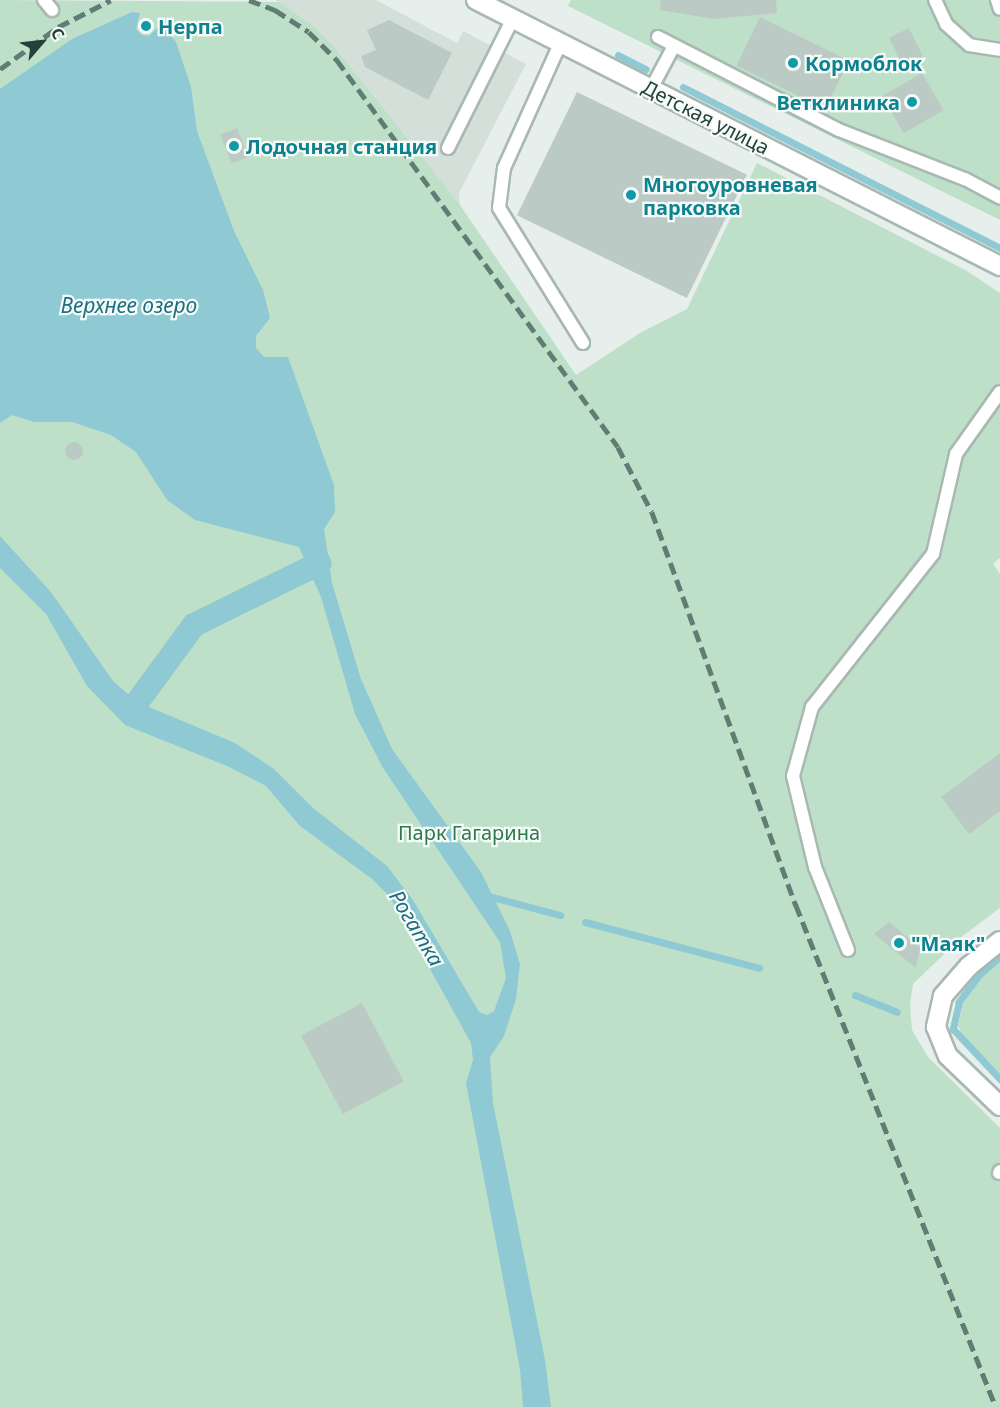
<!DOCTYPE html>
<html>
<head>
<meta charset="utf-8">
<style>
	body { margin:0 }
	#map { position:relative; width:1000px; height:1407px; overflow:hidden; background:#e6efeb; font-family:"Noto Sans",sans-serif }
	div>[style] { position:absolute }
	.built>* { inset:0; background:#d4dfda }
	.green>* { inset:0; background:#bfe0c8 }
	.water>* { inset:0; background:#8ec9d4 }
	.stream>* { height:7px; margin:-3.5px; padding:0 3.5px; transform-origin:3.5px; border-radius:3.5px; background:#8ec9d4 }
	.canal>* { height:24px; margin:-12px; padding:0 12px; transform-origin:12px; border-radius:12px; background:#8ec9d4 }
	.building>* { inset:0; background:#bbcac4; transform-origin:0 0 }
	.round { border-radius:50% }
	.roads { filter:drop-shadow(2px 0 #a8b8b2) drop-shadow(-2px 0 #a8b8b2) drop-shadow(0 2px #a8b8b2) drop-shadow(0 -2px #a8b8b2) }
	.service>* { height:12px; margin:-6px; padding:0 6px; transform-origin:6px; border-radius:6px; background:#fff }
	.tertiary>* { height:18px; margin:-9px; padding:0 9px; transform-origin:9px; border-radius:9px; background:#fff }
	.rail>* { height:4.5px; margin-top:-2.25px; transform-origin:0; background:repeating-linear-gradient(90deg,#5f7d75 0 12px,transparent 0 18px) }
	.dots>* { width:16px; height:16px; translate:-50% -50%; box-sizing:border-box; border:3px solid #f7fbf9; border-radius:50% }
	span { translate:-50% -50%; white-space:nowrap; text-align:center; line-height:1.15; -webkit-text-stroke:4.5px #f7fbf9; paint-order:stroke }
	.culture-label { font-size:20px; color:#0d838f; font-weight:700 }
	.left { translate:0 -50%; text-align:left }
	.right { translate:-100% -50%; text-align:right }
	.street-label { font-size:20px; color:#24423a }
	.park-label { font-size:20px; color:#2d7a4b }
	.water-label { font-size:21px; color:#1c6f80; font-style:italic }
	.north { position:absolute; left:12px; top:12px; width:60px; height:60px; -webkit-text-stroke:4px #f7fbf9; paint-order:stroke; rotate:62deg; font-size:16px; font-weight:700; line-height:24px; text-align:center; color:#24423a }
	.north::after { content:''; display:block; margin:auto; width:21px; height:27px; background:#24423a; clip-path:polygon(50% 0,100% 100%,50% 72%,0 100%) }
</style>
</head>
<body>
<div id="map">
	<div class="built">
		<div style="clip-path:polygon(275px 0,376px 0,457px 43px,463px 31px,526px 64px,459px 193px,460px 205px,311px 24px)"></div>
	</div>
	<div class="green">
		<div style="clip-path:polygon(0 0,279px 2px,311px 24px,335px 48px,376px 99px,460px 205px,576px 375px,640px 333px,687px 309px,757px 163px,967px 271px,1000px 293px,1000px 558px,993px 564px,1000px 574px,1000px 908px,964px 935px,913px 984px,910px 1005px,912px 1030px,928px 1057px,1000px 1128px,1000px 1407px,0 1407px)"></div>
		<div style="clip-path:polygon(571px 0,1000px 0,1000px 220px,568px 6px)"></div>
		<div style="clip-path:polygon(1000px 959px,1000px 1080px,971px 1051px,958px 1026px,963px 1004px,981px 977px)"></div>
	</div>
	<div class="water">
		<div style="clip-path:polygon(132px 12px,140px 13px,136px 29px,142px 35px,149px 36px,161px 24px,176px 42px,191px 87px,197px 131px,234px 231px,263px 290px,270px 318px,256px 336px,256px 348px,264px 357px,288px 357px,334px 485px,335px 512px,324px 529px,332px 583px,361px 679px,392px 749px,481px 872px,510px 931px,520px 964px,516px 999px,504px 1036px,490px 1057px,493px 1103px,545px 1360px,551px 1407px,523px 1407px,520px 1369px,466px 1083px,473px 1060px,471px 1043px,390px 897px,372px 879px,300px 826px,266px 786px,227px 766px,125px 725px,87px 686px,46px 614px,0 568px,0 536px,51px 592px,113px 681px,137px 702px,235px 743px,274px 769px,313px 808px,387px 866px,413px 900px,479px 1012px,487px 1015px,494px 1011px,506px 978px,500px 942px,383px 768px,355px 714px,321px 597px,299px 547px,195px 520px,167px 500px,136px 452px,111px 435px,72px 422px,34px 422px,12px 415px,0 423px,0 89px,72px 39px)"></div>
	</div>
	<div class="stream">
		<div style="left:618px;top:55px;width:31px;rotate:27deg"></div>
		<div style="left:683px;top:87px;width:356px;rotate:26.9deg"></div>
		<div style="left:484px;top:895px;width:79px;rotate:14.7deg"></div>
		<div style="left:585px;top:922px;width:180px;rotate:14.8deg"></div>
		<div style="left:1000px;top:956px;width:28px;rotate:138deg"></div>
		<div style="left:979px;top:975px;width:34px;rotate:127deg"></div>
		<div style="left:959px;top:1002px;width:28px;rotate:103deg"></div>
		<div style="left:953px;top:1029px;width:69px;rotate:46.8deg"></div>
		<div style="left:855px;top:995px;width:45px;rotate:22deg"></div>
	</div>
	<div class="canal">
		<div style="left:130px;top:712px;width:108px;rotate:-53.7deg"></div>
		<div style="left:194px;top:625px;width:140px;rotate:-26.2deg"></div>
	</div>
	<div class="building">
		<div style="clip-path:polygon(661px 0,776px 0,777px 13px,714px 19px,660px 10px)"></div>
		<div style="left:760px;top:17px;width:99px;height:54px;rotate:26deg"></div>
		<div style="clip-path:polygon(389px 20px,452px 53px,428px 100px,365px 67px,361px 56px,376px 50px,367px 30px)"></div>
		<div style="left:909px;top:28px;width:32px;height:22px;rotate:64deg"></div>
		<div style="left:922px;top:73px;width:43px;height:46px;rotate:60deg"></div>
		<div style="left:577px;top:92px;width:189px;height:137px;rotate:26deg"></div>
		<div style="left:237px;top:128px;width:31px;height:18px;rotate:68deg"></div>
		<div class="round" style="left:65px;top:442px;width:18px;height:18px"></div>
		<div style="clip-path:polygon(1000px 753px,1000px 811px,969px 834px,941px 797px)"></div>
		<div style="clip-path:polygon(889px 922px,920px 948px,916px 968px,874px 934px)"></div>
		<div style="left:362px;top:1003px;width:89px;height:69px;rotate:62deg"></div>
	</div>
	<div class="roads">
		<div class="service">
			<div style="left:44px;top:0;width:13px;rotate:51deg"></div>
			<div style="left:935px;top:0;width:26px;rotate:65deg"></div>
			<div style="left:946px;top:24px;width:31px;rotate:42deg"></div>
			<div style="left:969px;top:45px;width:31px;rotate:9deg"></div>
			<div style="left:997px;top:0;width:9px;rotate:72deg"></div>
			<div style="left:658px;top:37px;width:203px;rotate:27.2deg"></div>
			<div style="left:839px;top:130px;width:135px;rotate:21.3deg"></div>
			<div style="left:965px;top:179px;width:40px;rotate:28deg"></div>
			<div style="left:560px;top:44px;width:136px;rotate:114.3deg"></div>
			<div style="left:504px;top:168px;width:40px;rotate:97.1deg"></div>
			<div style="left:499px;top:208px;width:159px;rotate:58.1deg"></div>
			<div style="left:651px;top:89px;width:49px;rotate:-61.9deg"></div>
			<div style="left:448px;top:148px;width:145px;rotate:-63.4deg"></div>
			<div style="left:848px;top:950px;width:89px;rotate:-111.7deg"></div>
			<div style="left:815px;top:867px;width:94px;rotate:-103.6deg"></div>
			<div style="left:793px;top:776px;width:72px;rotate:-74.6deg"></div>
			<div style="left:812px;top:707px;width:195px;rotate:-51.7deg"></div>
			<div style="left:933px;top:554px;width:103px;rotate:-77deg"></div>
			<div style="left:956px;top:454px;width:76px;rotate:-54.6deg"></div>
			<div style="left:999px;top:1173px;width:2px;rotate:-63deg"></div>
		</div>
		<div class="tertiary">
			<div style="left:476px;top:0;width:588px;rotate:26.91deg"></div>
			<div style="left:1000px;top:941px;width:40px;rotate:141deg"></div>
			<div style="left:969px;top:966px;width:40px;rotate:131deg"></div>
			<div style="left:943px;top:996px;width:32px;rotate:103deg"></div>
			<div style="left:936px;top:1027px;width:31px;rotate:68deg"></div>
			<div style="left:948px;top:1056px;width:72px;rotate:43.9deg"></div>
		</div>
	</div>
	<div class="rail">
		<div style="left:249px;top:0;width:28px;rotate:21deg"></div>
		<div style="left:275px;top:10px;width:40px;rotate:32.9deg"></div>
		<div style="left:309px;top:32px;width:40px;rotate:45deg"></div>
		<div style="left:337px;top:60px;width:478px;rotate:54deg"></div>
		<div style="left:618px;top:447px;width:73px;rotate:62.4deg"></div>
		<div style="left:652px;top:512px;width:419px;rotate:69.9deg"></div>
		<div style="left:796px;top:905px;width:540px;rotate:68.28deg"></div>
		<div style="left:0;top:69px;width:72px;rotate:-35.9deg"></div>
		<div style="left:58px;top:27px;width:59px;rotate:-27deg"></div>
	</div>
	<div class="dots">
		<div style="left:146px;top:26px;background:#0f9aa8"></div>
		<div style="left:793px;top:63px;background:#0f9aa8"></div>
		<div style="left:912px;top:102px;background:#0f9aa8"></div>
		<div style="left:234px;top:146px;background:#0f9aa8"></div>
		<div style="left:631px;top:195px;background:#0f9aa8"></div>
		<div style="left:899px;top:943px;background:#0f9aa8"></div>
	</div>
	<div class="culture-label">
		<span class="left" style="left:158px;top:26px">Нерпа</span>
		<span class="left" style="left:805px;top:63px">Кормоблок</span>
		<span class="right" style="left:900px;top:102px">Ветклиника</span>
		<span class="left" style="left:246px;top:146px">Лодочная станция</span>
		<span class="left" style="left:643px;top:196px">Многоуровневая<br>парковка</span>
		<span class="left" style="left:911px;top:943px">"Маяк"</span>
	</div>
	<div class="street-label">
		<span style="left:706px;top:117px;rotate:27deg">Детская улица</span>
	</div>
	<div class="park-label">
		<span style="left:469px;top:832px">Парк Гагарина</span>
	</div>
	<div class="water-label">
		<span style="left:129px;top:305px">Верхнее озеро</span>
		<span style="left:417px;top:928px;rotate:59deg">Рогатка</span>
	</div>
	<div class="north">С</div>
</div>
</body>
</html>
